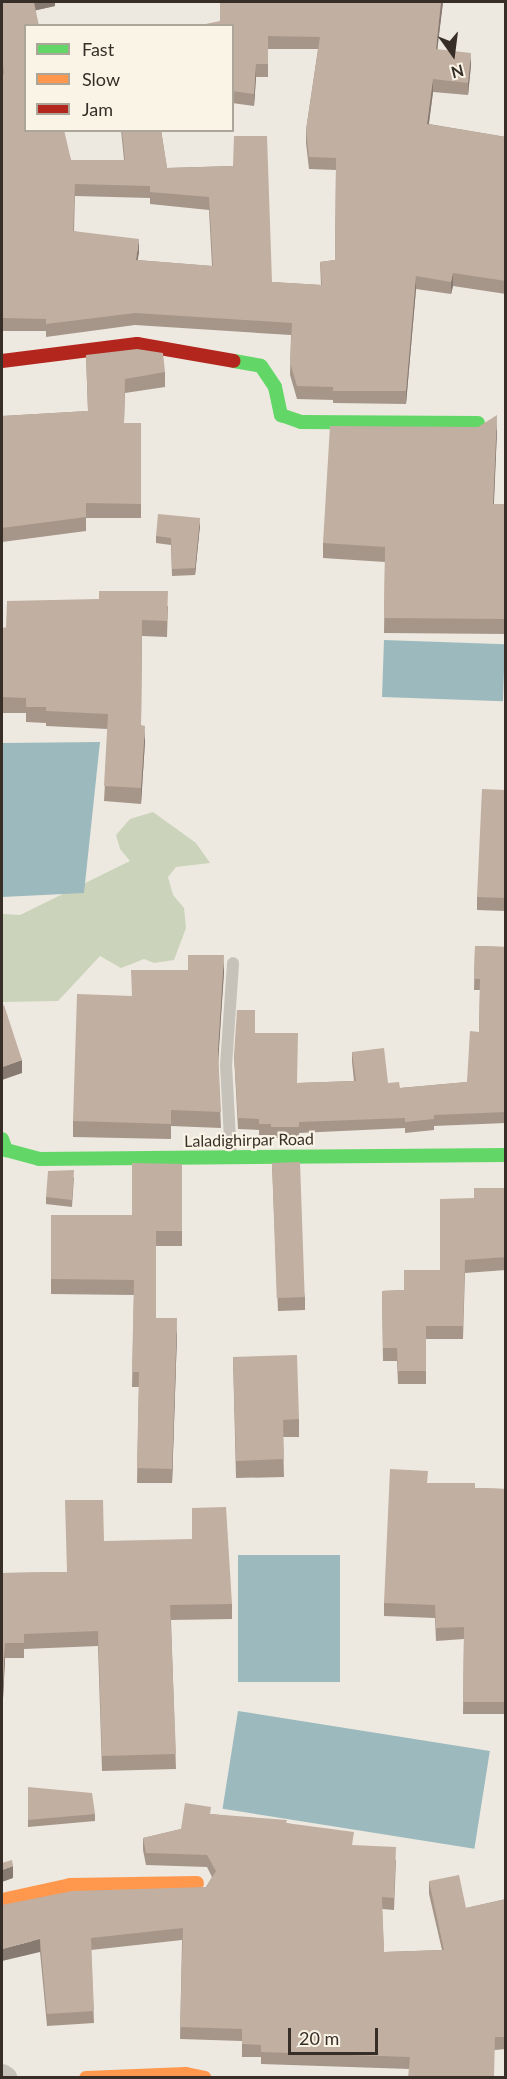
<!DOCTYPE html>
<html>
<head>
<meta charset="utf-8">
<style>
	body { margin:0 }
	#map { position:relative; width:507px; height:2079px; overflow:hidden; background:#ede9e0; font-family:Lato,sans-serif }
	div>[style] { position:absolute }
	.green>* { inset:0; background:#cbd3ba }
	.water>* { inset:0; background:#9cbabe; transform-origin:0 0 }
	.lane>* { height:12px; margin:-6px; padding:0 6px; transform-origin:6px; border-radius:6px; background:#c6c1b9 }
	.street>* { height:24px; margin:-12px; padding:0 12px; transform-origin:12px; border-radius:12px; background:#c6c1b9 }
	.fast>* { height:14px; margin:-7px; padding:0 7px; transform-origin:7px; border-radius:7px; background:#63d668 }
	.slow>* { height:14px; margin:-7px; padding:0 7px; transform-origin:7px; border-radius:7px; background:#ff974d }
	.jam>* { height:14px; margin:-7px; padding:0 7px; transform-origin:7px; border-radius:7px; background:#b3261e }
	.wall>* { inset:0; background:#a6968a }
	.shaded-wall>* { inset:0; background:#877a71 }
	.building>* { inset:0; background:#c1afa1; transform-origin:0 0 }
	span { translate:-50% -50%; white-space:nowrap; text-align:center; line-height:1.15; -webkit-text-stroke:4.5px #faf4e7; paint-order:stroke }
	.street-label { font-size:16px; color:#372e27 }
	.frame { position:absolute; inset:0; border:3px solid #372e27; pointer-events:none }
	.legend { position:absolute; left:24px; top:24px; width:210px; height:108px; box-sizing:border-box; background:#faf4e7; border:2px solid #aca59a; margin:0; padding:8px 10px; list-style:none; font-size:18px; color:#372e27 }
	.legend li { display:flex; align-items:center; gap:12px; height:30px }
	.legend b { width:30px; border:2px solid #aca59a }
	.north { position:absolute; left:423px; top:24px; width:60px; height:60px; -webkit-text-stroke:4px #faf4e7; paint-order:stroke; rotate:166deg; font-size:16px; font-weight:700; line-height:24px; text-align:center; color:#372e27 }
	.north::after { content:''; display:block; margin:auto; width:21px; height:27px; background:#372e27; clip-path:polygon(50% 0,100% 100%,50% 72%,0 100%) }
	.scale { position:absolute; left:288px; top:2028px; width:90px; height:27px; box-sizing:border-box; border:3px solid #372e27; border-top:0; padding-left:8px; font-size:18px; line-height:21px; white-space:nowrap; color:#372e27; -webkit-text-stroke:4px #faf4e7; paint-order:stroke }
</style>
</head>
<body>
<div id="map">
	<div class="green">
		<div style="clip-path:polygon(153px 812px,196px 843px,210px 863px,176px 867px,168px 877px,173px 895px,184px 908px,186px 928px,174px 960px,154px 963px,144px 959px,121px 968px,100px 956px,58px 1001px,2px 1002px,2px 914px,20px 915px,130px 861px,120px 849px,116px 835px,130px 819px)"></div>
	</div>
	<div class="water">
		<div style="left:384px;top:640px;width:121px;height:57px;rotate:2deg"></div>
		<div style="clip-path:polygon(100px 742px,84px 893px,2px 897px,2px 743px)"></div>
		<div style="left:238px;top:1555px;width:102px;height:127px"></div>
		<div style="left:238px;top:1711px;width:255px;height:99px;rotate:9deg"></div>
	</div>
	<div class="lane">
		<div style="left:231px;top:1157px;width:91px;rotate:-93.1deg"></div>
		<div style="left:226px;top:1066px;width:103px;rotate:-86.1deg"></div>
	</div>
	<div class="street">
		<div style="left:2px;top:2076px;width:4px;rotate:34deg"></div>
	</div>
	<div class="fast">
		<div style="left:234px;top:361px;width:27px;rotate:10deg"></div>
		<div style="left:261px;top:366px;width:25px;rotate:56deg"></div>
		<div style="left:275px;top:387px;width:29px;rotate:78deg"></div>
		<div style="left:281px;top:415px;width:21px;rotate:19deg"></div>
		<div style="left:301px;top:422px;width:177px;rotate:0.3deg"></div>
		<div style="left:2px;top:1139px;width:12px;rotate:70deg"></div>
		<div style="left:6px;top:1150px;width:34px;rotate:15deg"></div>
		<div style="left:39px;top:1159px;width:467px;rotate:-0.5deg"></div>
	</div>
	<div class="slow">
		<div style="left:2px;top:1900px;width:70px;rotate:-12.4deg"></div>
		<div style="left:70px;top:1885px;width:127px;rotate:-0.9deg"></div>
		<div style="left:86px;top:2078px;width:100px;rotate:-2.3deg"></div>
		<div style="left:186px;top:2074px;width:19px;rotate:12deg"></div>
	</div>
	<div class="jam">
		<div style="left:2px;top:361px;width:136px;rotate:-7.2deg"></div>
		<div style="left:137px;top:344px;width:98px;rotate:9.9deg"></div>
	</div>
	<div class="wall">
		<div style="clip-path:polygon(evenodd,2px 2px,55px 2px,55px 6px,36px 10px,26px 26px,71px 160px,124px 160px,121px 130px,161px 130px,167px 168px,233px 166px,272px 282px,321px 285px,320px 262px,335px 260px,336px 170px,309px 169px,306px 143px,306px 130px,318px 49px,268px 49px,268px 77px,256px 77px,254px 106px,232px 103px,232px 26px,335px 3px,335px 2px,443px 2px,437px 49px,471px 65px,468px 95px,433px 92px,429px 124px,506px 137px,506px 294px,453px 286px,451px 294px,416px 289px,406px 404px,333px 403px,333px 400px,297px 399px,290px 375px,291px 335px,135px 325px,46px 337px,46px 331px,2px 331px,2px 2px,75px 196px,150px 198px,150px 204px,209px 210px,212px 266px,137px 260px,139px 252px,74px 231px,75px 196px)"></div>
		<div style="clip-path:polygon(86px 355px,165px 372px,165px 387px,125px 393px,124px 423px,141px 423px,141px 518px,86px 518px,86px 531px,2px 542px,2px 416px,88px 411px)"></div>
		<div style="clip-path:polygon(497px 430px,494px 504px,506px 504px,506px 634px,384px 633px,385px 562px,323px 558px,323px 543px)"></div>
		<div style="clip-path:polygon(200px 525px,195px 575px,172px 576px,171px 545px,156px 543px,156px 536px)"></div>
		<div style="clip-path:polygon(168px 606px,167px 637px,142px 636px,141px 725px,145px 741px,141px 804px,104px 801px,108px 729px,46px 726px,46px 723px,26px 722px,26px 713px,2px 713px,2px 628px)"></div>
		<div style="clip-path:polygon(506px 790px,506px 911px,477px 910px,477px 897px)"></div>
		<div style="clip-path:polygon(475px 946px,506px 947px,506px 1123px,434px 1126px,434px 1130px,405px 1133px,405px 1128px,299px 1133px,299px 1138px,271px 1138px,271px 1135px,259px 1135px,259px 1130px,238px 1129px,234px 1055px,255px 1033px,297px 1083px,354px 1081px,352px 1062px,352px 1052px,388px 1083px,400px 1088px,467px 1082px,479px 1032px,480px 990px,474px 990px)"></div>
		<div style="clip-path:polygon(224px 971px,218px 1059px,221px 1128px,171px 1126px,171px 1139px,73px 1137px,73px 1121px,131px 996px)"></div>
		<div style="clip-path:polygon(272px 1163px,305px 1297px,305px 1310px,278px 1311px)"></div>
		<div style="clip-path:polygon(182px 1164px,182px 1246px,156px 1246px,156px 1318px,177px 1333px,172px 1483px,137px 1483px,139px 1387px,132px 1387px,134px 1295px,51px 1294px,51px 1215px,132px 1215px)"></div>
		<div style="clip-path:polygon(74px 1177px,72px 1207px,46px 1204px,46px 1197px)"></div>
		<div style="clip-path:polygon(506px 1188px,506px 1270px,465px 1273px,463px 1339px,426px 1339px,426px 1384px,398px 1384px,397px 1361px,383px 1361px,382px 1291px,404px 1290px,440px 1270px,474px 1198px)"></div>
		<div style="clip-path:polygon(233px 1357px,299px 1419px,299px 1437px,283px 1437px,284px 1477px,236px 1478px)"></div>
		<div style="clip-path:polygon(428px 1483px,475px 1488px,506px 1489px,506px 1714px,463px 1714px,464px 1639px,436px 1641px,435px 1618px,384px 1616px,384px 1603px)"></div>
		<div style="clip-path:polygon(104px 1541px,232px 1604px,232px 1619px,171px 1620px,176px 1769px,102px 1771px,98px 1646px,24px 1649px,24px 1658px,5px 1658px,2px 1719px,2px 1573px,67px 1572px)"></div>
		<div style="clip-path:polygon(28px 1787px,95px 1814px,95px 1821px,28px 1827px)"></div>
		<div style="clip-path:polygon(211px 1814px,287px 1823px,396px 1860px,394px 1910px,382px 1909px,384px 1952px,442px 1950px,429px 1894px,429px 1881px,466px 1908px,506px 1899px,506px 2049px,495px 2050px,409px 2069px,261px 2064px,261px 2057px,242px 2057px,242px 2041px,180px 2039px,182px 1940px,91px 1950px,94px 2023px,47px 2026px,40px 1952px,2px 1905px,206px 1887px,212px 1877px,207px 1867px,146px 1865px,143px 1850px,143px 1838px,181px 1829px)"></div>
	</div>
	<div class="shaded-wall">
		<div style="clip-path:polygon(33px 2px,55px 2px,55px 6px,33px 11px)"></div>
		<div style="clip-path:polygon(441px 2px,443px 2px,436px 61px,436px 49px)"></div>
		<div style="clip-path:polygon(471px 53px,471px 65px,468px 95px,468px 83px)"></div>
		<div style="clip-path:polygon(256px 64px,256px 77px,254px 106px,254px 94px)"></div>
		<div style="clip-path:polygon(433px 79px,433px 92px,427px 136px,427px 124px)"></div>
		<div style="clip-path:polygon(139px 239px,139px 252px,136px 272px,136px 260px)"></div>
		<div style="clip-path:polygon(453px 273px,453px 286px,451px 294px,451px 282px)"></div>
		<div style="clip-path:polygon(416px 276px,416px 289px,406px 404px,406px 391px)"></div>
		<div style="clip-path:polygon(497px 415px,497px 430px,493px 519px,493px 504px)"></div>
		<div style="clip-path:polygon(200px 518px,200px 525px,195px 575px,195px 568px)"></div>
		<div style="clip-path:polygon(145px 726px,145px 741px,141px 804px,141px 788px)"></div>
		<div style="clip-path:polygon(224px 955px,224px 971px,218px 1065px,218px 1050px)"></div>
		<div style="clip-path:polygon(22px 1060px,22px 1073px,2px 1080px,2px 1067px)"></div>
		<div style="clip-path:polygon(177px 1318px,177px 1333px,172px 1483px,172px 1469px)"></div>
		<div style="clip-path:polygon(5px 1643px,5px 1658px,2px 1719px,2px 1704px)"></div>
		<div style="clip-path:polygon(13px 1866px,13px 1878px,2px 1882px,2px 1870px)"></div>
		<div style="clip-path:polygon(40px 1939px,40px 1952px,2px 1961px,2px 1949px)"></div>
	</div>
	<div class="building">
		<div style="clip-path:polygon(evenodd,2px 2px,34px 2px,39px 26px,26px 26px,26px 130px,64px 130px,71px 160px,125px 160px,122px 130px,161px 130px,167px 168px,233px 166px,234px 136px,267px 136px,272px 282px,322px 285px,320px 262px,335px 260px,336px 158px,309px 157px,306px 130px,320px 37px,268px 36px,268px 64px,256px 64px,254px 94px,232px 91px,232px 26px,196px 26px,220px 21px,220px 2px,335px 3px,335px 2px,441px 2px,436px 49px,471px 53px,468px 83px,433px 79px,427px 124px,506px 137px,506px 281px,453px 273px,451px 282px,416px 276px,406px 391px,333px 391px,333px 387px,297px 386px,290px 362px,292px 323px,135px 313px,46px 324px,46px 319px,2px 318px,3px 234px,2px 234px,2px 74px,4px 74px,2px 58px,2px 23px,3px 23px,2px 18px,2px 2px,75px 184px,150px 186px,150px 192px,209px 197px,213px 266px,136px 260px,139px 239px,73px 231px,75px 184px)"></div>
		<div style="clip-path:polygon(137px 349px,163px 353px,165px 372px,125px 379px,124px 423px,141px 423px,141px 504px,86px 503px,86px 517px,2px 528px,2px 416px,88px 411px,86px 355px)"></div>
		<div style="clip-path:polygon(497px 415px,493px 504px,506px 504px,506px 619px,384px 618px,385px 547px,323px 543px,330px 426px,478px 427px)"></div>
		<div style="clip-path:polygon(158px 514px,200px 518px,195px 568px,172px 569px,171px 538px,156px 536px)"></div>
		<div style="clip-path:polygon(99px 591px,168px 591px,167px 621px,142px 620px,141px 725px,145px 726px,141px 788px,104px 786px,108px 714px,46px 711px,46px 707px,26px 707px,26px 698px,2px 697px,2px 628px,6px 628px,7px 601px,99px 599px)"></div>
		<div style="clip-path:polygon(482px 789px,506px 790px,506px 898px,477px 897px)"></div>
		<div style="clip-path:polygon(475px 946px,506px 947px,506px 1112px,434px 1115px,434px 1119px,405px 1122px,405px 1118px,299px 1122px,299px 1127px,271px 1127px,271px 1124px,259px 1124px,259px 1119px,238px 1118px,234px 1055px,237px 1010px,255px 1010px,255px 1033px,298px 1033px,297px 1083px,356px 1081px,352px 1052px,384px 1048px,388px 1083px,399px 1082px,400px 1088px,467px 1082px,470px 1031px,479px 1032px,480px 979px,474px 979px)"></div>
		<div style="clip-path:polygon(188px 955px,224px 955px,218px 1050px,221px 1112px,171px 1110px,171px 1124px,73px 1121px,77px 994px,132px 996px,131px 970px,188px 970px)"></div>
		<div style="clip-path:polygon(4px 1005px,22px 1060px,2px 1067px,2px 1006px)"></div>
		<div style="left:300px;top:1162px;width:135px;height:28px;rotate:88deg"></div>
		<div style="clip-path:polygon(132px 1163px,182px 1164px,182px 1231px,156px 1231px,156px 1318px,177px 1318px,172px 1469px,137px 1468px,139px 1372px,132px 1372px,134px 1280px,51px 1279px,51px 1215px,132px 1215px)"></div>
		<div style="clip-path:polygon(74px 1170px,72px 1200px,46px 1197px,48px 1171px)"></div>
		<div style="clip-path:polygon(474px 1188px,506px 1188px,506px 1257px,465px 1260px,463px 1326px,426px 1326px,426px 1371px,398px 1371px,397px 1348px,383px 1348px,382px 1291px,404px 1290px,404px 1270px,440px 1270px,440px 1199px,474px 1198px)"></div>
		<div style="clip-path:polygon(297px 1355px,299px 1419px,283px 1420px,284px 1459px,236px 1461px,233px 1357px)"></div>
		<div style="clip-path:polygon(390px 1469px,428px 1471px,427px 1483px,475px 1483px,475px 1488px,506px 1489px,506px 1702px,463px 1702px,464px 1627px,436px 1628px,435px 1605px,384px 1603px)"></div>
		<div style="clip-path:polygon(65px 1500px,103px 1500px,104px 1541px,192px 1539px,192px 1508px,226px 1507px,232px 1604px,170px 1605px,176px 1754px,102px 1756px,98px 1631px,24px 1634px,24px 1643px,5px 1643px,2px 1704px,2px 1573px,67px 1572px)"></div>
		<div style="clip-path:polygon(28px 1787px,92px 1793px,95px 1814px,28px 1820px)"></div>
		<div style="clip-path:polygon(185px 1803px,211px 1807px,210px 1814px,287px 1820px,286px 1823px,354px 1832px,352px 1845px,396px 1847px,394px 1898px,382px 1897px,384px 1952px,444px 1950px,429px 1881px,459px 1875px,466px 1908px,506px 1899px,506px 2037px,495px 2037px,494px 2078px,408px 2078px,410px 2057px,261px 2052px,261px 2045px,242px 2044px,242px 2029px,180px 2027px,183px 1928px,91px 1938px,94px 2011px,47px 2014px,40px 1939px,2px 1949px,2px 1905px,72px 1891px,206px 1887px,216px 1871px,207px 1855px,146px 1853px,143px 1838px,181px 1829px)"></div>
		<div style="clip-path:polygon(12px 1860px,13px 1866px,2px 1870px,2px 1863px)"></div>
	</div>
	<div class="street-label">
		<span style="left:249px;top:1140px;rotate:-1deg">Laladighirpar Road</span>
	</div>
	<div class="frame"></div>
	<ul class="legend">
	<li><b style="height:8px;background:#63d668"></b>Fast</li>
	<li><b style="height:8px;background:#ff974d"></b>Slow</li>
	<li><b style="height:8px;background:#b3261e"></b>Jam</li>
	</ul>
	<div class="north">N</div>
	<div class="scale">20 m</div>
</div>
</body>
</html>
